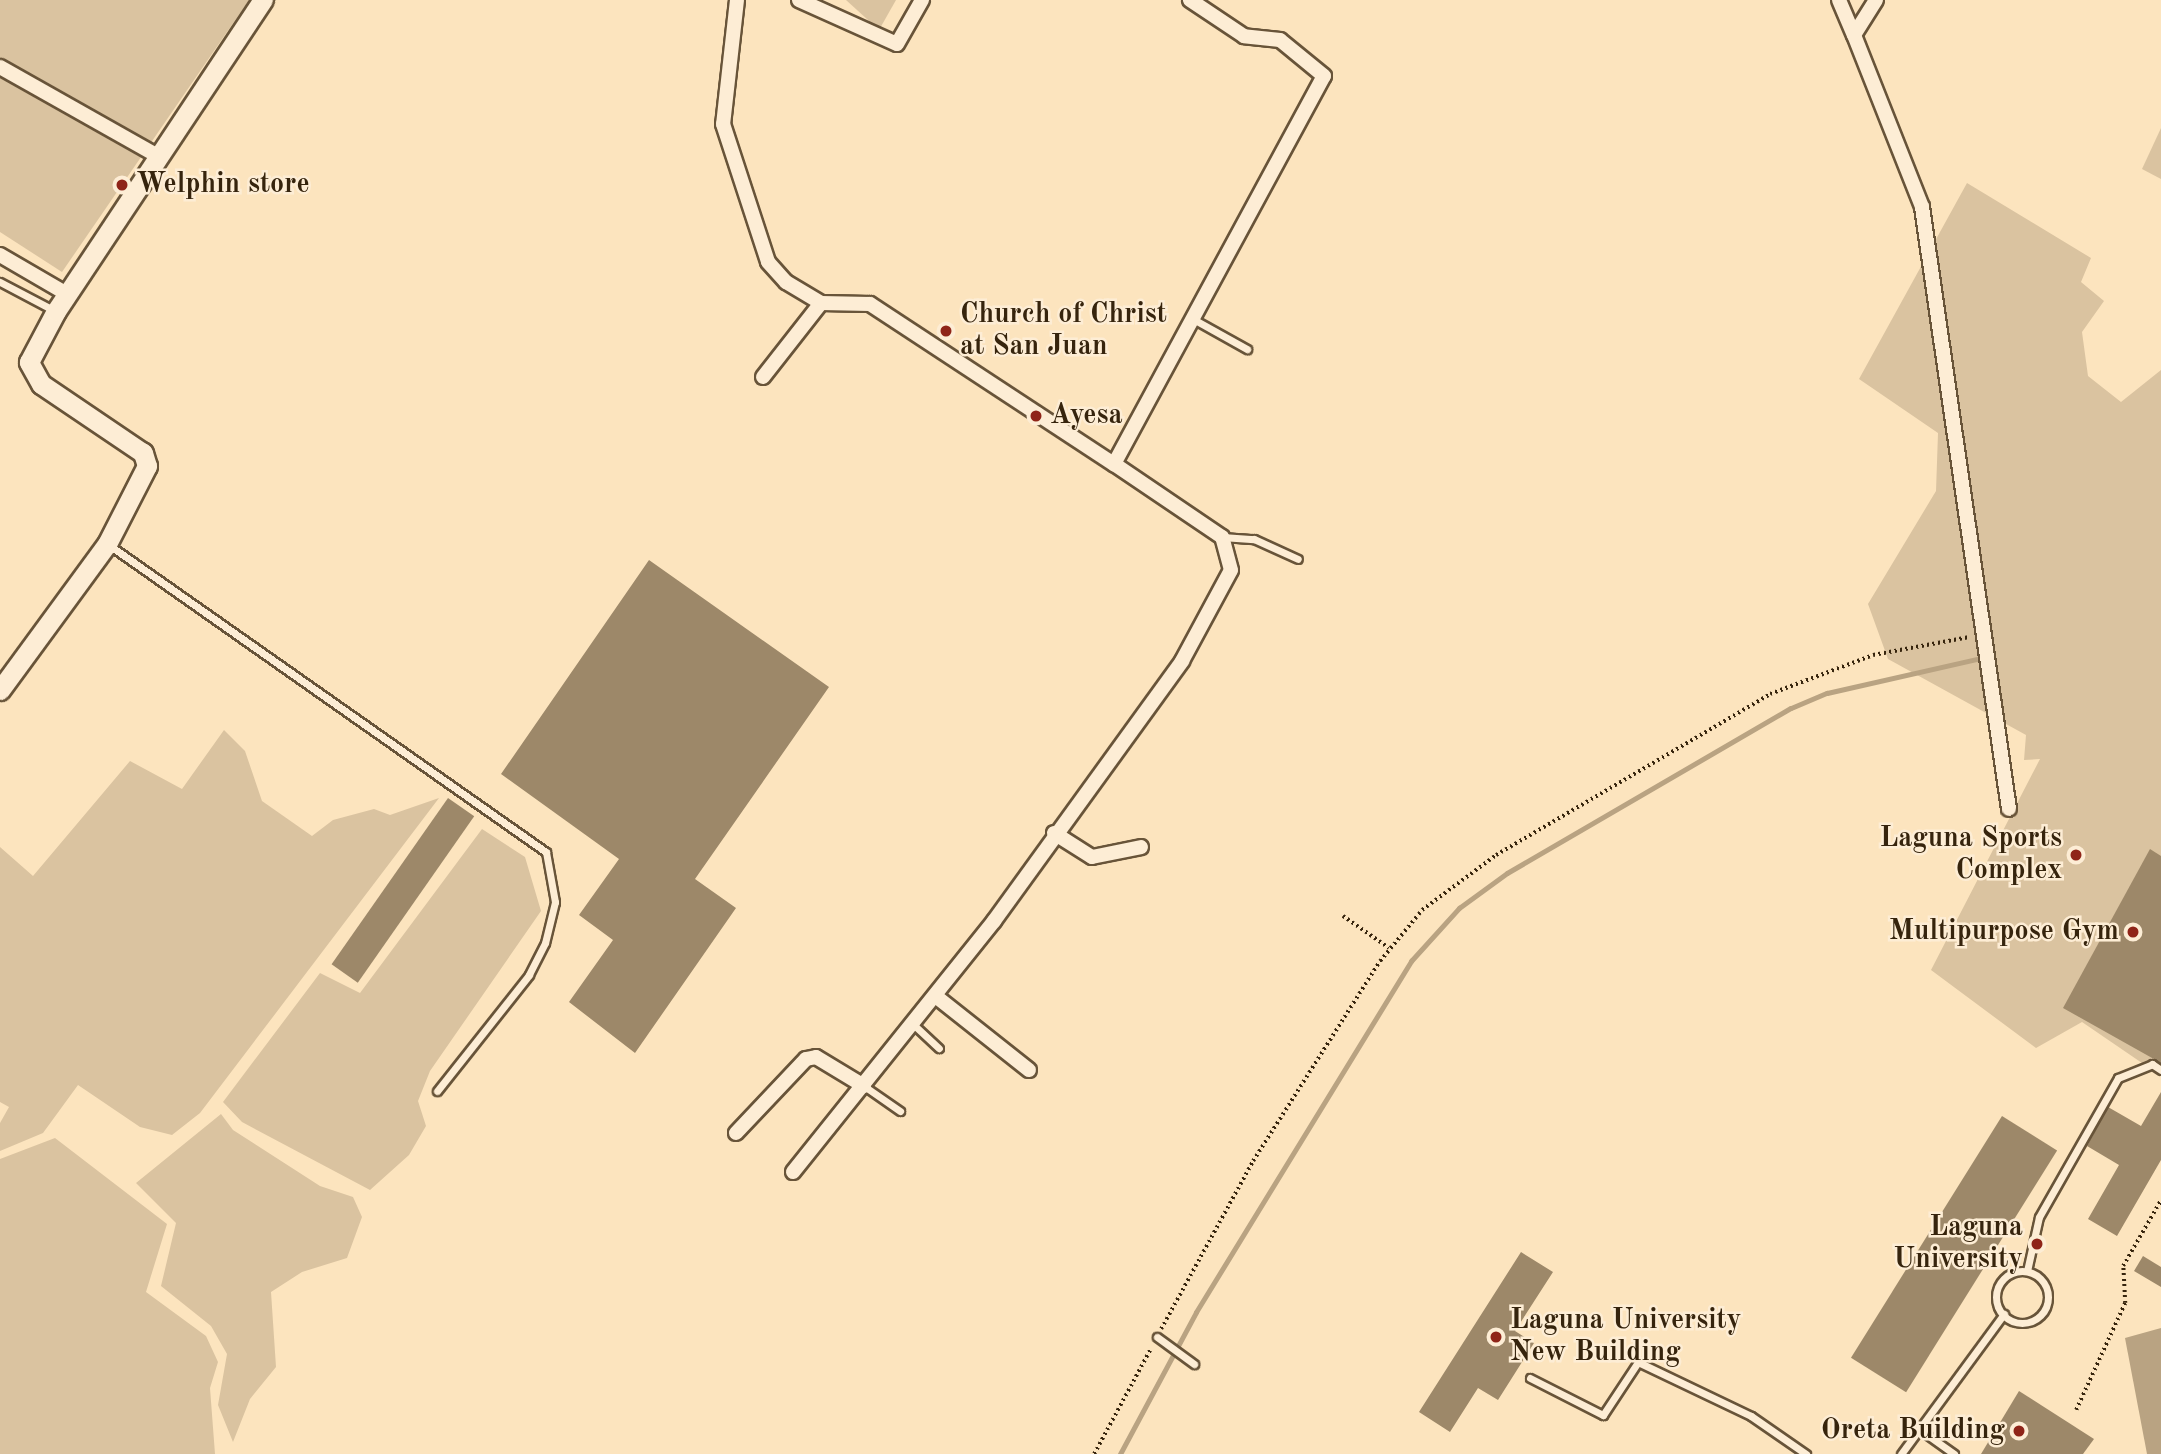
<!DOCTYPE html>
<html>
<head>
<meta charset="utf-8">
<style>
	body { margin:0 }
	#map { position:relative; width:2161px; height:1454px; overflow:hidden; background:#fce4be; font-family:"Old Standard TT",serif }
	div>[style] { position:absolute }
	.green>* { inset:0; background:#dac3a0 }
	.water>* { inset:0; background:#b9a382 }
	.stream>* { height:5px; margin:-2.5px; padding:0 2.5px; transform-origin:2.5px; border-radius:2.5px; background:#b9a382 }
	.building>* { inset:0; background:#9d8869; transform-origin:0 0 }
	.path>* { height:3.5px; margin-top:-1.75px; transform-origin:0; background:repeating-linear-gradient(90deg,#36240d 0 2px,transparent 0 5.5px) }
	.roads { filter:drop-shadow(2px 0 #685439) drop-shadow(-2px 0 #685439) drop-shadow(0 2px #685439) drop-shadow(0 -2px #685439) }
	.service>* { height:7px; margin:-3.5px; padding:0 3.5px; transform-origin:3.5px; border-radius:3.5px; background:#fdedd5 }
	.service>.ring { margin:-3.5px; padding:0; box-sizing:content-box; background:none; border:7px solid #fdedd5; border-radius:50% }
	.minor>* { height:14px; margin:-7px; padding:0 7px; transform-origin:7px; border-radius:7px; background:#fdedd5 }
	.tertiary>* { height:19px; margin:-9.5px; padding:0 9.5px; transform-origin:9.5px; border-radius:9.5px; background:#fdedd5 }
	.dots>* { width:19px; height:19px; translate:-50% -50%; box-sizing:border-box; border:4px solid #fdedd5; border-radius:50% }
	span { translate:-50% -50%; white-space:nowrap; text-align:center; line-height:1.15; -webkit-text-stroke:5px #fdedd5; paint-order:stroke }
	.poi-label { font-size:28px; color:#36240d; font-weight:700 }
	.left { translate:0 -50%; text-align:left }
	.right { translate:-100% -50%; text-align:right }
</style>
</head>
<body>
<div id="map">
	<div class="green">
		<div style="clip-path:polygon(0 0,249px 0,62px 272px,0 232px)"></div>
		<div style="clip-path:polygon(846px 0,896px 0,879px 30px)"></div>
		<div style="clip-path:polygon(2161px 128px,2161px 179px,2142px 169px)"></div>
		<div style="clip-path:polygon(1967px 183px,2091px 258px,2081px 282px,2104px 301px,2082px 332px,2088px 376px,2121px 402px,2161px 370px,2161px 1076px,2082px 1022px,2036px 1048px,1931px 970px,2040px 759px,2024px 760px,2026px 735px,1888px 659px,1868px 604px,1936px 491px,1938px 433px,1859px 379px)"></div>
		<div style="clip-path:polygon(224px 730px,245px 751px,262px 801px,312px 836px,333px 820px,374px 809px,390px 815px,439px 798px,200px 1113px,172px 1135px,140px 1127px,78px 1085px,43px 1133px,0 1151px,0 1123px,9px 1107px,0 1102px,0 847px,33px 876px,130px 761px,182px 789px)"></div>
		<div style="clip-path:polygon(482px 829px,525px 857px,541px 911px,430px 1071px,418px 1101px,426px 1126px,409px 1155px,370px 1190px,242px 1122px,223px 1102px,320px 973px,360px 993px)"></div>
		<div style="clip-path:polygon(221px 1114px,233px 1130px,320px 1186px,353px 1197px,362px 1217px,347px 1258px,302px 1272px,271px 1292px,276px 1367px,250px 1399px,233px 1442px,218px 1405px,227px 1354px,211px 1326px,161px 1286px,176px 1223px,136px 1183px)"></div>
		<div style="clip-path:polygon(55px 1138px,167px 1224px,146px 1292px,206px 1336px,218px 1362px,210px 1388px,215px 1454px,0 1454px,0 1159px)"></div>
	</div>
	<div class="water">
		<div style="clip-path:polygon(2161px 1328px,2161px 1454px,2147px 1454px,2125px 1338px)"></div>
	</div>
	<div class="stream">
		<div style="left:1120px;top:1454px;width:161px;rotate:-61.8deg"></div>
		<div style="left:1196px;top:1312px;width:412px;rotate:-58.5deg"></div>
		<div style="left:1411px;top:961px;width:72px;rotate:-47.8deg"></div>
		<div style="left:1459px;top:908px;width:59px;rotate:-36.1deg"></div>
		<div style="left:1507px;top:873px;width:328px;rotate:-30.2deg"></div>
		<div style="left:1791px;top:708px;width:39px;rotate:-23deg"></div>
		<div style="left:1827px;top:693px;width:154px;rotate:-12.8deg"></div>
	</div>
	<div class="building">
		<div style="clip-path:polygon(649px 560px,829px 687px,695px 879px,736px 908px,635px 1053px,569px 1002px,613px 940px,579px 915px,619px 859px,501px 774px)"></div>
		<div style="left:448px;top:798px;width:32px;height:203px;rotate:35deg"></div>
		<div style="clip-path:polygon(2150px 849px,2161px 856px,2161px 1063px,2063px 1008px)"></div>
		<div style="clip-path:polygon(2161px 1092px,2161px 1160px,2117px 1236px,2088px 1219px,2119px 1165px,2087px 1146px,2108px 1107px,2141px 1126px)"></div>
		<div style="left:2002px;top:1116px;width:65px;height:285px;rotate:32deg"></div>
		<div style="clip-path:polygon(1521px 1252px,1553px 1272px,1515px 1331px,1534px 1343px,1498px 1400px,1478px 1388px,1450px 1432px,1419px 1412px)"></div>
		<div style="clip-path:polygon(2143px 1256px,2161px 1267px,2161px 1287px,2134px 1271px)"></div>
		<div style="clip-path:polygon(2019px 1391px,2094px 1439px,2083px 1454px,1981px 1454px)"></div>
	</div>
	<div class="path">
		<div style="left:1343px;top:916px;width:56px;rotate:34.8deg"></div>
		<div style="left:1161px;top:1329px;width:192px;rotate:-61.3deg"></div>
		<div style="left:1253px;top:1161px;width:237px;rotate:-57.6deg"></div>
		<div style="left:1380px;top:961px;width:66px;rotate:-50.5deg"></div>
		<div style="left:1422px;top:910px;width:92px;rotate:-36.6deg"></div>
		<div style="left:1496px;top:855px;width:318px;rotate:-30.4deg"></div>
		<div style="left:1770px;top:694px;width:110px;rotate:-20.7deg"></div>
		<div style="left:1873px;top:655px;width:98px;rotate:-10.6deg"></div>
		<div style="left:2076px;top:1410px;width:118px;rotate:-65.4deg"></div>
		<div style="left:2125px;top:1303px;width:37px;rotate:-93deg"></div>
		<div style="left:2123px;top:1266px;width:76px;rotate:-60.1deg"></div>
		<div style="left:1094px;top:1454px;width:120px;rotate:-61.7deg"></div>
	</div>
	<div class="roads">
		<div class="service">
			<div style="left:0;top:282px;width:62px;rotate:27.8deg"></div>
			<div style="left:1193px;top:319px;width:62px;rotate:29.1deg"></div>
			<div style="left:1222px;top:537px;width:32px;rotate:4deg"></div>
			<div style="left:1254px;top:539px;width:48px;rotate:24.4deg"></div>
			<div style="left:109px;top:545px;width:534px;rotate:35.09deg"></div>
			<div style="left:546px;top:852px;width:51px;rotate:79.8deg"></div>
			<div style="left:555px;top:902px;width:42px;rotate:103.7deg"></div>
			<div style="left:545px;top:943px;width:36px;rotate:117deg"></div>
			<div style="left:529px;top:975px;width:148px;rotate:128.4deg"></div>
			<div style="left:914px;top:1025px;width:34px;rotate:43deg"></div>
			<div style="left:864px;top:1086px;width:44px;rotate:34.8deg"></div>
			<div style="left:2027px;top:1271px;width:55px;rotate:-77.5deg"></div>
			<div style="left:2039px;top:1217px;width:160px;rotate:-60.4deg"></div>
			<div style="left:2118px;top:1078px;width:37px;rotate:-22deg"></div>
			<div style="left:2152px;top:1064px;width:11px;rotate:34deg"></div>
			<div class="ring" style="left:1996px;top:1271px;width:45px;height:45px"></div>
			<div style="left:1157px;top:1337px;width:46px;rotate:36.1deg"></div>
			<div style="left:1530px;top:1378px;width:82px;rotate:26.9deg"></div>
			<div style="left:1603px;top:1415px;width:64px;rotate:-56.6deg"></div>
			<div style="left:1638px;top:1362px;width:125px;rotate:25.5deg"></div>
			<div style="left:1751px;top:1416px;width:67px;rotate:34.6deg"></div>
			<div style="left:1919px;top:1429px;width:43px;rotate:35.5deg"></div>
			<div style="left:1901px;top:1454px;width:174px;rotate:-53.7deg"></div>
		</div>
		<div class="minor">
			<div style="left:737px;top:0;width:125px;rotate:96.4deg"></div>
			<div style="left:723px;top:124px;width:145px;rotate:71.9deg"></div>
			<div style="left:768px;top:262px;width:27px;rotate:48deg"></div>
			<div style="left:786px;top:282px;width:41px;rotate:31deg"></div>
			<div style="left:821px;top:303px;width:49px;rotate:1.2deg"></div>
			<div style="left:870px;top:304px;width:292px;rotate:33.3deg"></div>
			<div style="left:1114px;top:464px;width:441px;rotate:-61.6deg"></div>
			<div style="left:1324px;top:76px;width:57px;rotate:-140.7deg"></div>
			<div style="left:1280px;top:40px;width:36px;rotate:-174deg"></div>
			<div style="left:1244px;top:36px;width:65px;rotate:-146.3deg"></div>
			<div style="left:799px;top:0;width:107px;rotate:24.2deg"></div>
			<div style="left:897px;top:44px;width:51px;rotate:-60.4deg"></div>
			<div style="left:1839px;top:0;width:38px;rotate:67deg"></div>
			<div style="left:1876px;top:0;width:41px;rotate:122.2deg"></div>
			<div style="left:1854px;top:35px;width:185px;rotate:68.4deg"></div>
			<div style="left:1922px;top:207px;width:608px;rotate:81.78deg"></div>
			<div style="left:0;top:67px;width:181px;rotate:29.4deg"></div>
			<div style="left:0;top:255px;width:78px;rotate:30.2deg"></div>
			<div style="left:763px;top:377px;width:94px;rotate:-51.9deg"></div>
			<div style="left:1054px;top:833px;width:45px;rotate:32.3deg"></div>
			<div style="left:1092px;top:857px;width:50px;rotate:-11.5deg"></div>
			<div style="left:938px;top:998px;width:116px;rotate:38.4deg"></div>
			<div style="left:736px;top:1133px;width:102px;rotate:-46.6deg"></div>
			<div style="left:806px;top:1059px;width:10px;rotate:-11deg"></div>
			<div style="left:816px;top:1057px;width:56px;rotate:31.1deg"></div>
			<div style="left:793px;top:1172px;width:322px;rotate:-51.3deg"></div>
			<div style="left:994px;top:921px;width:321px;rotate:-54.1deg"></div>
			<div style="left:1182px;top:661px;width:103px;rotate:-61.7deg"></div>
			<div style="left:1231px;top:570px;width:34px;rotate:-105deg"></div>
			<div style="left:1222px;top:537px;width:130px;rotate:-145.9deg"></div>
		</div>
		<div class="tertiary">
			<div style="left:0;top:690px;width:181px;rotate:-53.8deg"></div>
			<div style="left:107px;top:544px;width:88px;rotate:-62.9deg"></div>
			<div style="left:147px;top:466px;width:14px;rotate:-107deg"></div>
			<div style="left:143px;top:453px;width:123px;rotate:-145.9deg"></div>
			<div style="left:41px;top:384px;width:25px;rotate:-119deg"></div>
			<div style="left:29px;top:362px;width:58px;rotate:-62.1deg"></div>
			<div style="left:56px;top:311px;width:374px;rotate:-56.4deg"></div>
		</div>
	</div>
	<div class="dots">
		<div style="left:122px;top:185px;background:#8f2418"></div>
		<div style="left:946px;top:331px;background:#8f2418"></div>
		<div style="left:1036px;top:416px;background:#8f2418"></div>
		<div style="left:2076px;top:855px;background:#8f2418"></div>
		<div style="left:2133px;top:932px;background:#8f2418"></div>
		<div style="left:2037px;top:1244px;background:#8f2418"></div>
		<div style="left:1496px;top:1337px;background:#8f2418"></div>
		<div style="left:2019px;top:1431px;background:#8f2418"></div>
	</div>
	<div class="poi-label">
		<span class="left" style="left:136px;top:185px">Welphin store</span>
		<span class="left" style="left:960px;top:331px">Church of Christ<br>at San Juan</span>
		<span class="left" style="left:1050px;top:416px">Ayesa</span>
		<span class="right" style="left:2062px;top:855px">Laguna Sports<br>Complex</span>
		<span class="right" style="left:2119px;top:932px">Multipurpose Gym</span>
		<span class="right" style="left:2023px;top:1244px">Laguna<br>University</span>
		<span class="left" style="left:1510px;top:1337px">Laguna University<br>New Building</span>
		<span class="right" style="left:2005px;top:1431px">Oreta Building</span>
	</div>
</div>
</body>
</html>
